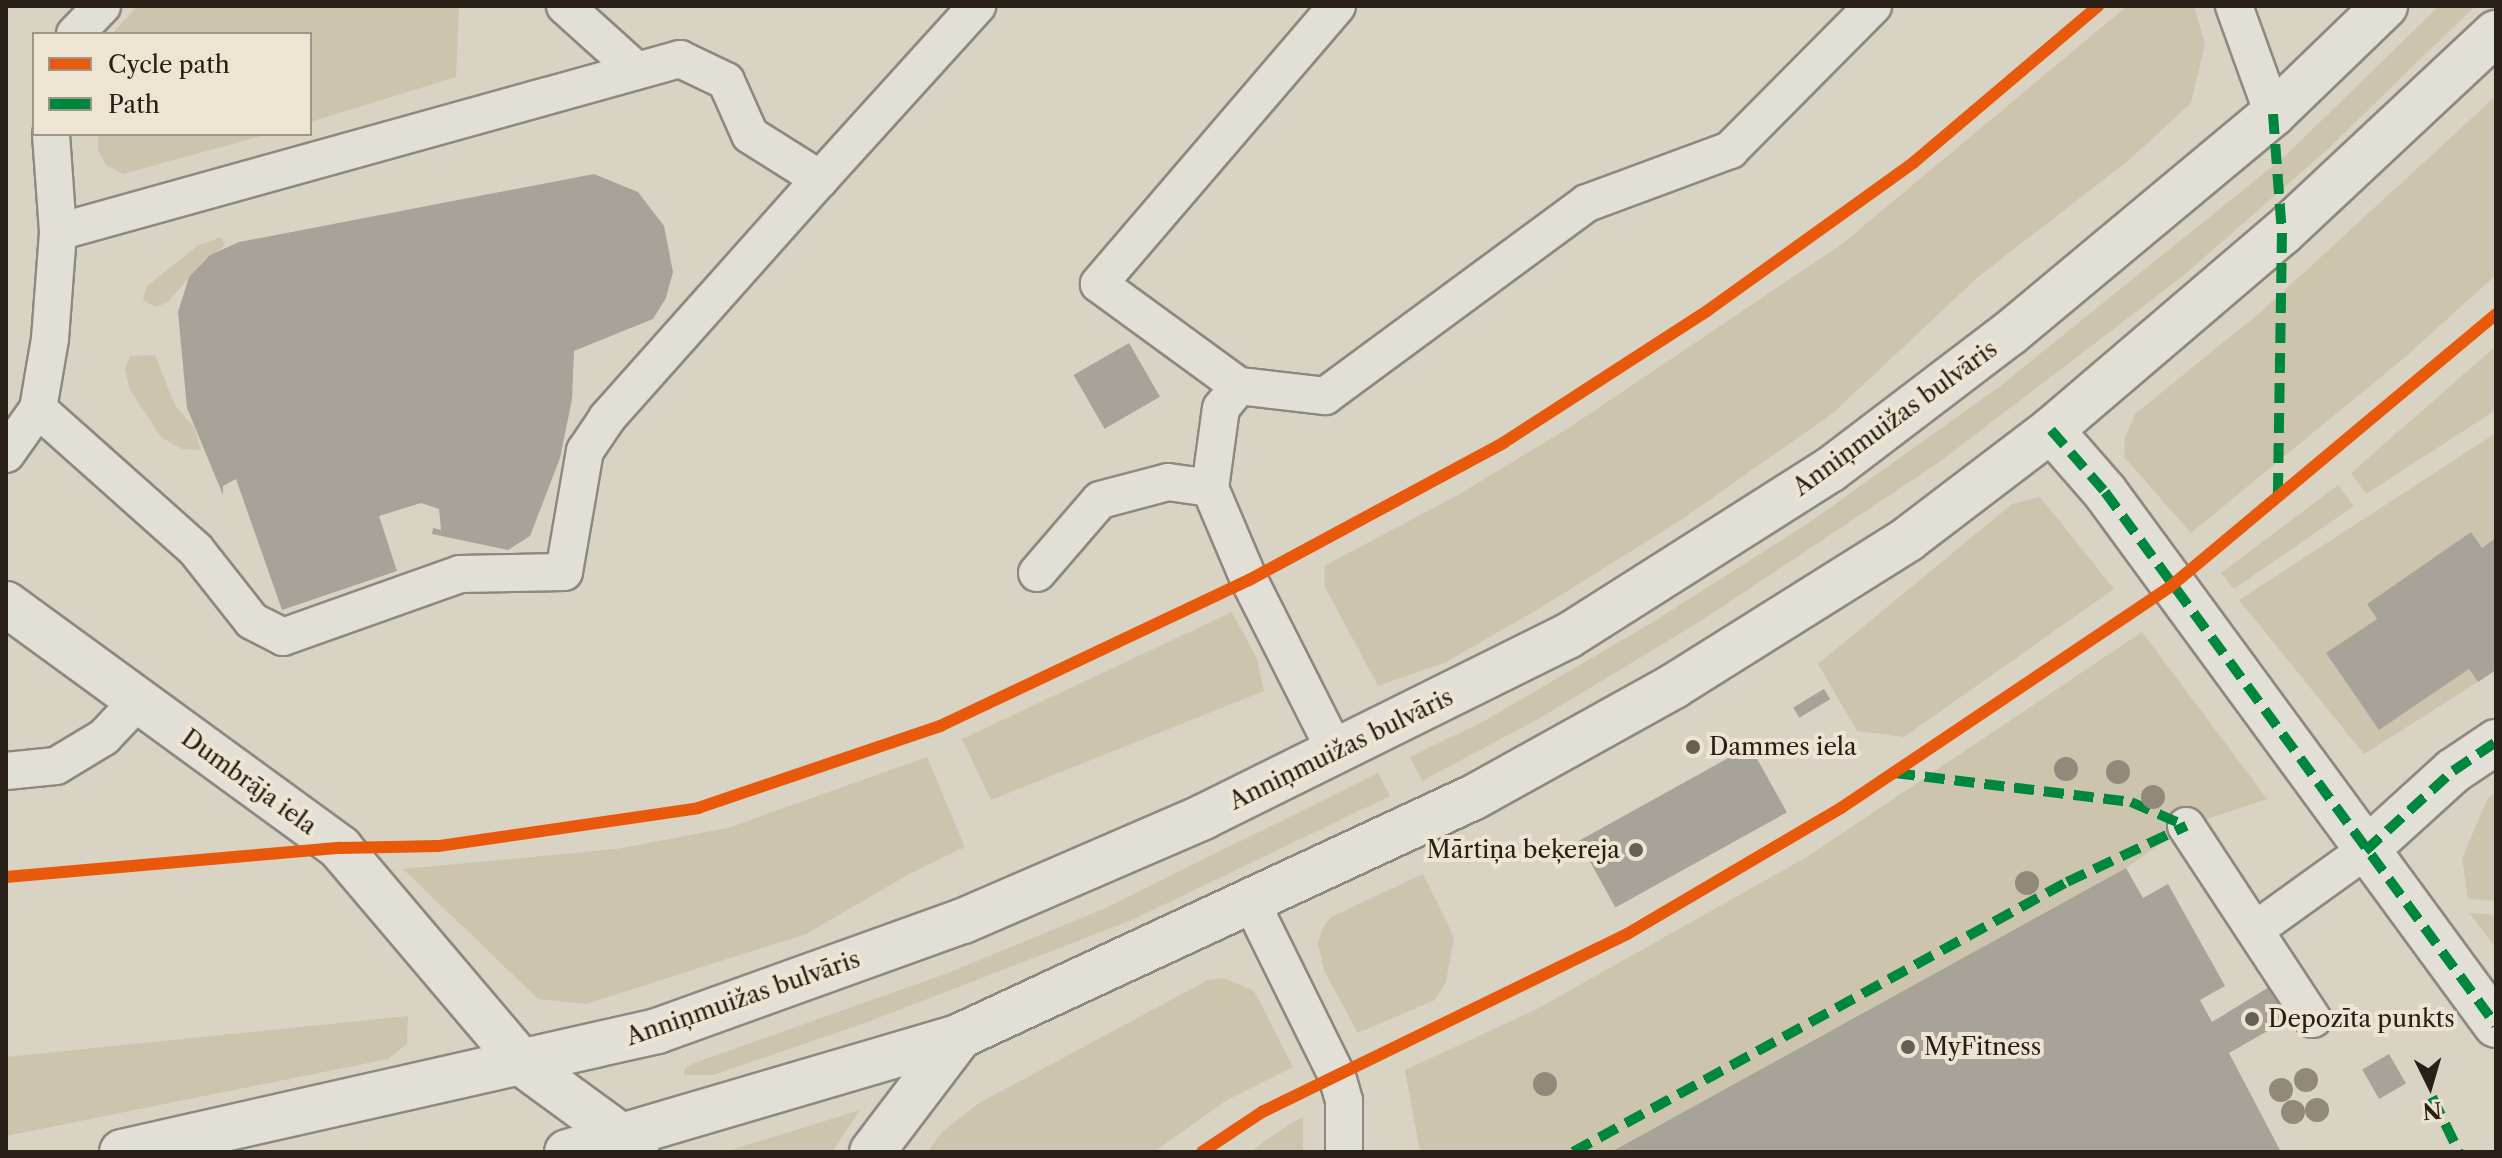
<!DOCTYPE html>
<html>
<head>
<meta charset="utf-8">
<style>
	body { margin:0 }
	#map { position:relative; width:2502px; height:1158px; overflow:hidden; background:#d9d3c3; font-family:"Libre Caslon Text",serif }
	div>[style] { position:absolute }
	.green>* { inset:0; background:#cdc4ae }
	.building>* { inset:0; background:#a8a398; transform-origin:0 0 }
	.roads { filter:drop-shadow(2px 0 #8e897f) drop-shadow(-2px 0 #8e897f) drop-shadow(0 2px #8e897f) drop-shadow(0 -2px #8e897f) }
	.lane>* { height:36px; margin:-18px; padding:0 18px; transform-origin:18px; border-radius:18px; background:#e2dfd7 }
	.street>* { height:44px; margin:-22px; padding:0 22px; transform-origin:22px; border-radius:22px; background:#e2dfd7 }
	.secondary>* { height:44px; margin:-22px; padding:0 22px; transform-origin:22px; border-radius:22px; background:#e2dfd7 }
	.quiet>* { height:10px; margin-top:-5px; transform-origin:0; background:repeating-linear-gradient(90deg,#00873e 0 20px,transparent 0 30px) }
	.cycleway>* { height:12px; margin:-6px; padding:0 6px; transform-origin:6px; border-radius:6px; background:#e8590c }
	.trees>* { width:24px; height:24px; margin:-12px; border-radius:50%; background:#918a7a }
	.dots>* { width:22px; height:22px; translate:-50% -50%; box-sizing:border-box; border:4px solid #ede5d2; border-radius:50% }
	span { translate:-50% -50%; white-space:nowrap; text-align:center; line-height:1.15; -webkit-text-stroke:8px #ede5d2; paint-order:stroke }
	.street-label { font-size:24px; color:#282017 }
	.poi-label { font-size:24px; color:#282017 }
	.left { translate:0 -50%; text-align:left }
	.right { translate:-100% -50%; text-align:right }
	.frame { position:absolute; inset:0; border:8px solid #282017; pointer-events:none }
	.legend { position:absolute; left:32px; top:32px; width:280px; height:104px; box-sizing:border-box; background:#ede5d2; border:2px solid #9e9687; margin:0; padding:10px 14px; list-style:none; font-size:24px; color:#282017 }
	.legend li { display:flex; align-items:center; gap:16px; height:40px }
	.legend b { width:40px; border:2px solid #9e9687 }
	.north { position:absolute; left:2390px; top:1046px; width:80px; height:80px; -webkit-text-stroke:6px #ede5d2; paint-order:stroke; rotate:175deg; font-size:22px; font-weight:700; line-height:32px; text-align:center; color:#282017 }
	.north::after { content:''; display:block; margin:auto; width:28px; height:36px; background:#282017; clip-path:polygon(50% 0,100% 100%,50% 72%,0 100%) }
</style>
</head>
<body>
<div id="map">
	<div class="green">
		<div style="clip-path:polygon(137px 6px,459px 6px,456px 77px,310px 122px,310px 34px,112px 34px)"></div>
		<div style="clip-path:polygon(2127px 6px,2194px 6px,2205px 44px,2191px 103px,2129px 160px,1978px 277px,1833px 413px,1678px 522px,1540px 608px,1446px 662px,1378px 686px,1325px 587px,1324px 566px,1458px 495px,1570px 427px,1842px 244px)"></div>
		<div style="clip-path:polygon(2439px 6px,2475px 6px,2329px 148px,2183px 276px,1938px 463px,1704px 619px,1542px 717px,1422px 781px,1410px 757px,1486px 720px,1653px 622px,1807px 524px,1999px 387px,2284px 157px)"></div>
		<div style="clip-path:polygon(2496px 96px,2496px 275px,2404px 358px,2191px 533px,2124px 457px,2125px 437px,2135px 414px,2262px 311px)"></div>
		<div style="clip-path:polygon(98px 134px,269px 134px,123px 174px,106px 165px,98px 151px)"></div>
		<div style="clip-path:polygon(221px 237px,225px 246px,204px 260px,168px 302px,156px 307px,143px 300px,147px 286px,197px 246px)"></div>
		<div style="clip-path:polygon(2496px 346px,2496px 410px,2366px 494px,2351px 473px)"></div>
		<div style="clip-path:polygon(155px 355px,175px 405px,194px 427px,201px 450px,182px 449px,162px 438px,130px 390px,125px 369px,130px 356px)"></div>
		<div style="clip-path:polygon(2496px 433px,2496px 538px,2482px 548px,2471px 532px,2367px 604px,2377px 619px,2327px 653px,2379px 730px,2469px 669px,2478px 682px,2364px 754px,2239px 600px)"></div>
		<div style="clip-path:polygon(2338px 485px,2354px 506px,2234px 589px,2221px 573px)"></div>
		<div style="clip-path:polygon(2040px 497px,2114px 589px,1904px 737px,1857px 731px,1818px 664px,2012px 504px)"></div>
		<div style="clip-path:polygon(1232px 612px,1257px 659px,1264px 691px,991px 800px,962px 739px)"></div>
		<div style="clip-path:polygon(2142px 632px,2267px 799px,2186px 826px,2126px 868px,1611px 1152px,1420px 1152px,1405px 1070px,1535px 1010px,1805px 858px)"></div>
		<div style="clip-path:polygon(927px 757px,965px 847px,911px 873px,806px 934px,586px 1004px,538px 999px,403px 869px,616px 849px,728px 828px)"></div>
		<div style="clip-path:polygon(1378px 773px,1390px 796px,1132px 920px,865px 1023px,713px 1075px,684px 1075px,684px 1069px,694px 1063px,948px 973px,1103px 909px)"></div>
		<div style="clip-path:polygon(2496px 792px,2496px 901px,2468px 899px,2462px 858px,2488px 798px)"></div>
		<div style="clip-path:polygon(1423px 874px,1454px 937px,1446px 982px,1435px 1000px,1358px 1033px,1324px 971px,1318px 943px,1323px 927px,1331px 917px)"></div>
		<div style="clip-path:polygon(2469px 913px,2496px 915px,2496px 948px)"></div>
		<div style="clip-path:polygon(1224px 978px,1254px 991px,1293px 1067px,1227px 1100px,1154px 1152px,928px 1152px,941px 1133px,979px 1103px,1208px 980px)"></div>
		<div style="clip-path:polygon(408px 1016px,407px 1044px,388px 1059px,6px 1136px,6px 1057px)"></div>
		<div style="clip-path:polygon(860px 1110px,832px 1152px,725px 1152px)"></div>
		<div style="clip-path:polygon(1303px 1117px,1303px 1152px,1250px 1152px,1288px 1125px)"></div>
	</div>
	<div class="building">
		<div style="clip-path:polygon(594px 174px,638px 192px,664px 226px,673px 272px,666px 298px,653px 319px,574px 351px,572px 399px,560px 458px,530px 536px,508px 550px,432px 534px,433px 528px,441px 530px,439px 509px,421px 503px,379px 516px,397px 571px,282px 610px,236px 479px,223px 486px,223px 495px,187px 408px,178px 312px,189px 277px,210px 255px,239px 242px)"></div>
		<div style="left:1129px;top:343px;width:62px;height:64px;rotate:60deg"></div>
		<div style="clip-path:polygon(2471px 532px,2482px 548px,2496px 538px,2496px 670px,2478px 682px,2469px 669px,2379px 730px,2326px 653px,2377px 619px,2367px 604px)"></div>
		<div style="left:1824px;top:689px;width:12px;height:36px;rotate:59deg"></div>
		<div style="left:1750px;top:746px;width:76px;height:196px;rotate:61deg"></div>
		<div style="clip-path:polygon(2126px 868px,2143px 898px,2168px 884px,2225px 986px,2200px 1000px,2212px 1022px,2274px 984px,2292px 1017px,2229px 1053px,2281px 1152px,1611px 1152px)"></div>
		<div style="left:2389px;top:1054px;width:34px;height:31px;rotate:60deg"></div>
	</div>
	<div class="roads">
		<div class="lane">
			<div style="left:565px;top:6px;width:96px;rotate:42deg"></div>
			<div style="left:1337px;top:6px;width:366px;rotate:130.6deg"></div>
			<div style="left:1099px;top:284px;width:173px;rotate:36.1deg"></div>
			<div style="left:1239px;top:386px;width:87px;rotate:6.6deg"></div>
			<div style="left:1325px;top:396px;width:325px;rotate:-36.4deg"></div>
			<div style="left:1587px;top:203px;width:153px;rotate:-20.3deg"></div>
			<div style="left:1730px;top:150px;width:203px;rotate:-45.2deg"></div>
			<div style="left:2234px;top:6px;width:115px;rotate:70.1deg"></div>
			<div style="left:75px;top:34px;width:39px;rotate:-46deg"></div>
			<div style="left:58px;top:232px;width:646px;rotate:-15.54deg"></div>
			<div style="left:680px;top:59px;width:51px;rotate:25.6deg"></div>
			<div style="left:726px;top:81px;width:59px;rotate:66deg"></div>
			<div style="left:750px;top:135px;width:83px;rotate:32.2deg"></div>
			<div style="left:820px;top:179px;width:234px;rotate:-47.8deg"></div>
			<div style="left:1239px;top:386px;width:28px;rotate:129deg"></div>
			<div style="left:1221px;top:408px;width:81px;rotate:97.8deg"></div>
			<div style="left:1210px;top:488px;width:100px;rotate:67deg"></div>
			<div style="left:1249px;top:580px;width:193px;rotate:63.2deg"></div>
			<div style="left:38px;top:409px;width:212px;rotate:41.7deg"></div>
			<div style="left:196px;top:550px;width:90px;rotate:51.7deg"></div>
			<div style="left:252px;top:621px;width:35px;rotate:27deg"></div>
			<div style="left:283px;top:637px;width:188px;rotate:-19.6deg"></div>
			<div style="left:460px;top:574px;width:104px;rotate:-1.1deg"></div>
			<div style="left:564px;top:572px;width:123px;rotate:-80.2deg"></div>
			<div style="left:585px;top:451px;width:40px;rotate:-56deg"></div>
			<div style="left:607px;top:418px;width:320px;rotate:-48.3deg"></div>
			<div style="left:6px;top:454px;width:55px;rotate:-54.6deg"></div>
			<div style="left:38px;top:409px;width:71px;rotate:-80.3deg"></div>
			<div style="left:50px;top:339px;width:107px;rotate:-85.7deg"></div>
			<div style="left:58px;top:232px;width:98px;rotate:-94.1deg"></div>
			<div style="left:1037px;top:573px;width:96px;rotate:-49.2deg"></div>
			<div style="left:1100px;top:500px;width:70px;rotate:-14.8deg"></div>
			<div style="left:1168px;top:482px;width:42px;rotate:8.1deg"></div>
			<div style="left:6px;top:771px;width:50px;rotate:-5.7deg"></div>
			<div style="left:56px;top:766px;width:56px;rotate:-31.1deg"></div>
			<div style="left:104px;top:737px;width:50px;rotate:-46.6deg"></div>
			<div style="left:2186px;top:826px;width:231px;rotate:56.7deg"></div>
			<div style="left:1252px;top:904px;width:192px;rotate:63.7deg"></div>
			<div style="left:1337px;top:1076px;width:26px;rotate:74deg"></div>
			<div style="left:1344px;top:1101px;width:51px;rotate:90deg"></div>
			<div style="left:2255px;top:930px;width:135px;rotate:-35.7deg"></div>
		</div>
		<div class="street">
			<div style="left:2051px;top:430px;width:82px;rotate:48.9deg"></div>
			<div style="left:2105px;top:492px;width:661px;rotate:53.74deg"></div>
			<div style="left:6px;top:604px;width:414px;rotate:36.1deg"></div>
			<div style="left:340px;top:848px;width:285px;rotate:49.7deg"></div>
			<div style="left:2365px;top:851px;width:119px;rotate:-42.3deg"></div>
			<div style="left:2453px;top:771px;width:52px;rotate:-34deg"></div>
		</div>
		<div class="secondary">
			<div style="left:524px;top:1065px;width:139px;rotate:36.2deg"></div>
			<div style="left:122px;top:1152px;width:549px;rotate:-12.74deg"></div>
			<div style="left:657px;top:1031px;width:325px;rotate:-19.8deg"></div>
			<div style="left:963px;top:921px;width:262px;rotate:-23.4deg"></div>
			<div style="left:1203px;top:817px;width:407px;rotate:-26.4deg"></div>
			<div style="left:1568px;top:636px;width:310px;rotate:-32.4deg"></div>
			<div style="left:1830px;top:470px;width:226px;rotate:-37.3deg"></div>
			<div style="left:2010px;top:333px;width:342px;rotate:-39.8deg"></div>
			<div style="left:2273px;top:114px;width:156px;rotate:-44deg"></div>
			<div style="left:567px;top:1152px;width:410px;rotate:-16.4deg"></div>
			<div style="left:960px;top:1036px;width:567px;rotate:-24.94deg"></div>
			<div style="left:1474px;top:797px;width:229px;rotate:-29deg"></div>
			<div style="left:1674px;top:686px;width:276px;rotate:-32.1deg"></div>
			<div style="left:1908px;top:539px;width:180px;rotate:-37.3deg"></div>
			<div style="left:2051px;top:430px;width:304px;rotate:-40.5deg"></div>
			<div style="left:2282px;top:233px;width:293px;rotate:-43.1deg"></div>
			<div style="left:872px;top:1152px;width:146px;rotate:-52.8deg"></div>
		</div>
	</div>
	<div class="quiet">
		<div style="left:2273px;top:114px;width:119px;rotate:85.7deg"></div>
		<div style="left:2282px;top:233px;width:262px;rotate:90.9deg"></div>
		<div style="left:2051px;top:430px;width:82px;rotate:48.9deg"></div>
		<div style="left:2105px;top:492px;width:661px;rotate:53.74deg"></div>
		<div style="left:1895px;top:773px;width:238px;rotate:7deg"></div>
		<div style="left:2131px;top:802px;width:60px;rotate:23.6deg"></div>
		<div style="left:2365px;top:851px;width:119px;rotate:-42.3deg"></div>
		<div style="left:2453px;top:771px;width:52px;rotate:-34deg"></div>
		<div style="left:2432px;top:1097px;width:61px;rotate:63.9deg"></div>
		<div style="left:1573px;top:1152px;width:563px;rotate:-28.66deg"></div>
		<div style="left:2067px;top:882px;width:132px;rotate:-25.2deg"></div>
	</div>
	<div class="cycleway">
		<div style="left:6px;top:877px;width:335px;rotate:-5deg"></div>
		<div style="left:340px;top:848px;width:99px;rotate:-1.2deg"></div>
		<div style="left:439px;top:846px;width:262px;rotate:-8.3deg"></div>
		<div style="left:698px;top:808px;width:256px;rotate:-18.7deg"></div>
		<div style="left:940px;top:726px;width:342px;rotate:-25.3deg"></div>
		<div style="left:1249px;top:580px;width:289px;rotate:-28.3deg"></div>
		<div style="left:1503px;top:443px;width:243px;rotate:-32.9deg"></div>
		<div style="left:1707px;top:311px;width:254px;rotate:-35.7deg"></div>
		<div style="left:1913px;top:163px;width:243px;rotate:-40.3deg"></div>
		<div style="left:1202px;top:1152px;width:72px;rotate:-33.7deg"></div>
		<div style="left:1262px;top:1112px;width:406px;rotate:-26deg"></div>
		<div style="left:1627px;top:934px;width:248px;rotate:-30.5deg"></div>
		<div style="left:1841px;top:808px;width:398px;rotate:-33.9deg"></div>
		<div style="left:2171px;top:586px;width:424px;rotate:-39.9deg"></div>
	</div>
	<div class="trees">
		<div style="left:2066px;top:769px"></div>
		<div style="left:2118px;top:772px"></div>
		<div style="left:2153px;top:797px"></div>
		<div style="left:2027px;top:883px"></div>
		<div style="left:2306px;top:1080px"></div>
		<div style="left:1545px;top:1084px"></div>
		<div style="left:2281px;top:1090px"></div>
		<div style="left:2317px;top:1110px"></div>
		<div style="left:2293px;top:1112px"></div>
	</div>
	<div class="dots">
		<div style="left:1693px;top:747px;background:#665f53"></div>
		<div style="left:1636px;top:850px;background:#665f53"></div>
		<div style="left:2252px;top:1019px;background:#665f53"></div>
		<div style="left:1908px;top:1047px;background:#665f53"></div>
	</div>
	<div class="street-label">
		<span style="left:1895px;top:418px;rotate:-36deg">Anniņmuižas bulvāris</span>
		<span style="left:1341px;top:749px;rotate:-26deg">Anniņmuižas bulvāris</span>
		<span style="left:249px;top:782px;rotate:36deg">Dumbrāja iela</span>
		<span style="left:743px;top:998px;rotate:-19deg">Anniņmuižas bulvāris</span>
	</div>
	<div class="poi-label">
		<span class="left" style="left:1709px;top:747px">Dammes iela</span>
		<span class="right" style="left:1620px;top:850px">Mārtiņa beķereja</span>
		<span class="left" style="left:2268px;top:1019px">Depozīta punkts</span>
		<span class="left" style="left:1924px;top:1047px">MyFitness</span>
	</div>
	<div class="frame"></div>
	<ul class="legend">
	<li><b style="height:10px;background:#e8590c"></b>Cycle path</li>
	<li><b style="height:10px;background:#00873e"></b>Path</li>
	</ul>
	<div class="north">N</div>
</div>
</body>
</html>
